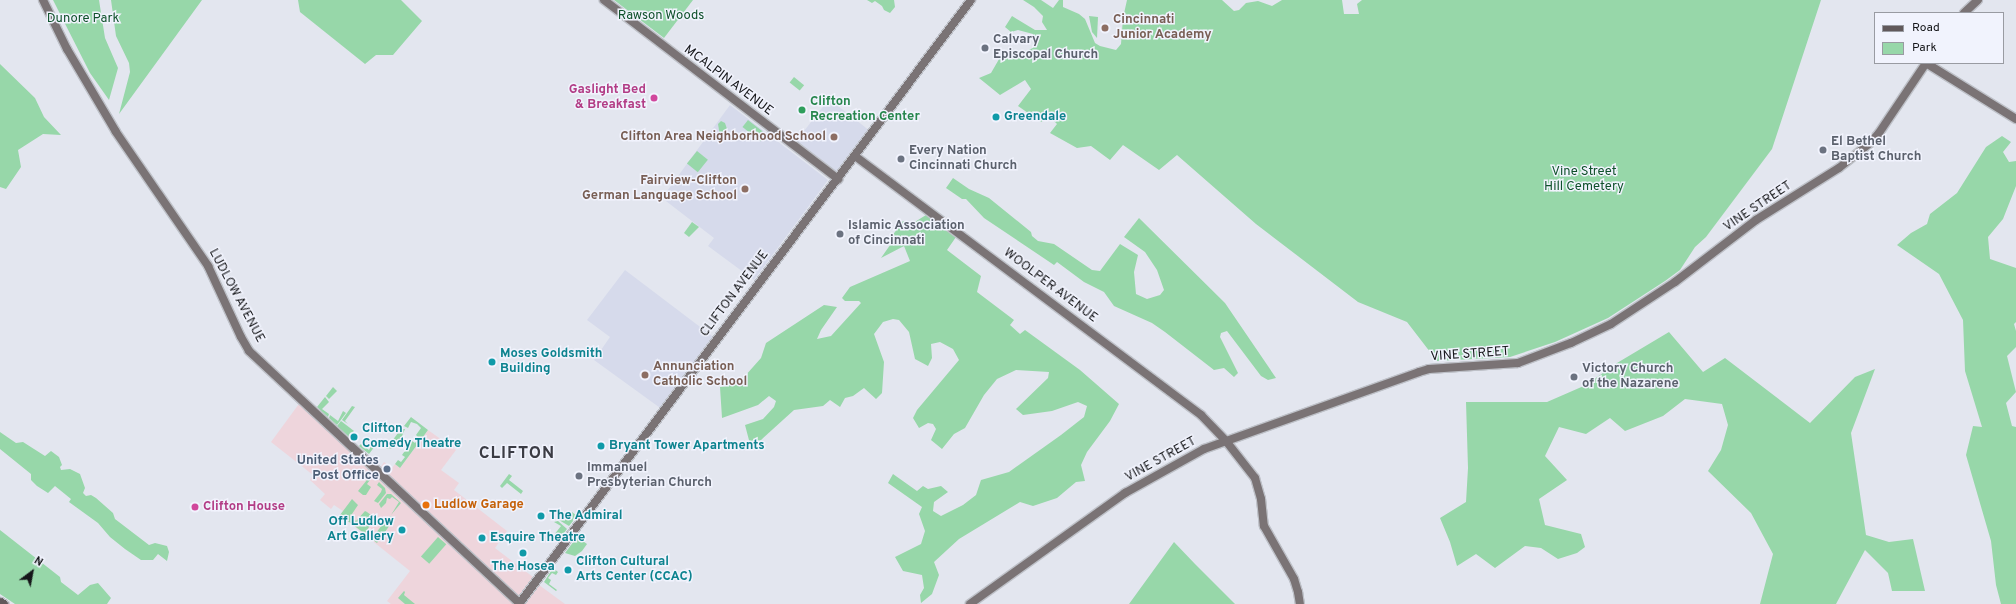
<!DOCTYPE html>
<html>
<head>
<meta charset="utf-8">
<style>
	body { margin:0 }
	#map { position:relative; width:2016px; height:604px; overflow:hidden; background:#e3e6ef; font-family:Overpass,sans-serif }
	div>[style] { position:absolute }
	.commercial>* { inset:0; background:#eed5dc }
	.built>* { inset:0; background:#d6daeb; transform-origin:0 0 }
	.green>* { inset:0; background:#97d7a9; transform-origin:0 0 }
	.roads { filter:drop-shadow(1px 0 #bec1c8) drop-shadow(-1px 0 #bec1c8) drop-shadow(0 1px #bec1c8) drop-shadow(0 -1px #bec1c8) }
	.secondary>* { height:8px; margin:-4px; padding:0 4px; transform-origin:4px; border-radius:4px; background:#7a7375 }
	.primary>* { height:9px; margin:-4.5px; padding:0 4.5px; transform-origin:4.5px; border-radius:4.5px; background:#61595b }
	.dots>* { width:11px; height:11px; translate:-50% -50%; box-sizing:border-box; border:2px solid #f1f3fd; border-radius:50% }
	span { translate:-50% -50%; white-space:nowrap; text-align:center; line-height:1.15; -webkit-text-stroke:3px #f1f3fd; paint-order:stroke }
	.park-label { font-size:13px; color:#0f512b }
	.education-label { font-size:13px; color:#785e54; font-weight:700 }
	.left { translate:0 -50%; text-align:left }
	.right { translate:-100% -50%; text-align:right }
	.worship-label { font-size:13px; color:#5b616d; font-weight:700 }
	.street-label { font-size:13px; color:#151619 }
	.hotel-label { font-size:13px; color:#b23c85; font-weight:700 }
	.leisure-label { font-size:13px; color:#27864d; font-weight:700 }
	.culture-label { font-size:13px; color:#0d838f; font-weight:700 }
	.service-label { font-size:13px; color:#4e5e75; font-weight:700 }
	.food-label { font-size:13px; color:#c56008; font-weight:700 }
	.district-label { font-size:17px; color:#3b3c44; font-weight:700; letter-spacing:1px }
	.legend { position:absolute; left:1874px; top:12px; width:130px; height:52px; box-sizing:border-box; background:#f1f3fd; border:1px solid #999ba2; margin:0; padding:5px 7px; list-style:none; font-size:12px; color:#151619 }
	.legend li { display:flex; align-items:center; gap:8px; height:20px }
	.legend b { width:20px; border:1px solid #999ba2 }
	.north { position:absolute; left:12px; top:552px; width:40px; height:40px; -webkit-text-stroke:3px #f1f3fd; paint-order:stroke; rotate:32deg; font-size:11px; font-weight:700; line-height:16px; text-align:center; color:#151619 }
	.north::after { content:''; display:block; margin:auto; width:14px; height:18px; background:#151619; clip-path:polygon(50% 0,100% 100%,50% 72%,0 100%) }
</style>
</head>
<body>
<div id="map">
	<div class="commercial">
		<div style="clip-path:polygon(304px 397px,380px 468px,384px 462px,392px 468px,395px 464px,400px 468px,428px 430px,456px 450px,441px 470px,459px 483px,454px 490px,507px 531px,495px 548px,537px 580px,535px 582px,565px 604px,391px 604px,387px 601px,410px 571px,340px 515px,343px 511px,334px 505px,331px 509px,320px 500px,325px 494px,310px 480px,313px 475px,271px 442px)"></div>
	</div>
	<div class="built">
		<div style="left:829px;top:99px;width:56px;height:58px;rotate:38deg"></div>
		<div style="clip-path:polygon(730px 105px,828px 180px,754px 280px,708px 246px,714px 238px,662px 198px)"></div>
		<div style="clip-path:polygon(625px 270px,716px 339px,663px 410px,594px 360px,610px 337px,587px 320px)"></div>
	</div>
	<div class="green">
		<div style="clip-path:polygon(53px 0,99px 0,105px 38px,118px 68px,109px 100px,90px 73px)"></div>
		<div style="clip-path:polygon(111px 0,202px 0,119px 114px,130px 72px,129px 63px,116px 36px)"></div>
		<div style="clip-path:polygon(298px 0,401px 0,422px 21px,393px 55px,376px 55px,365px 64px,300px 12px)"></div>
		<div style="clip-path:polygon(614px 0,693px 0,664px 38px)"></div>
		<div style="clip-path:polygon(867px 0,894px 0,895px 7px,890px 13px,884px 10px,882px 6px,875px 1px,872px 3px)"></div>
		<div style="clip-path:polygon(1023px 0,1041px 0,1053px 8px,1059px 0,1063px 0,1063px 7px,1079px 14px,1085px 19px,1095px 43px,1100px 46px,1116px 50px,1121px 44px,1123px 18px,1127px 0,1222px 0,1234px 11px,1239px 10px,1246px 3px,1258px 1px,1272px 6px,1282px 0,1342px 0,1344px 14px,1359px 14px,1357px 4px,1362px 0,1821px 0,1772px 149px,1706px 237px,1695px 247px,1680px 270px,1665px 281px,1608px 318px,1555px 342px,1510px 357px,1437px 361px,1407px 322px,1358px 302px,1256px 224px,1177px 155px,1159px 170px,1123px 145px,1110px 160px,1091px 146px,1077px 148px,1050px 133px,1057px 124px,1049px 116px,1041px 122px,1018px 106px,1031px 89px,1025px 80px,1000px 95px,979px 78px,991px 73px,1002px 54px,1024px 52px,1033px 48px,1033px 34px,1018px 30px,1011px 32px,1005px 27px,1012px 16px,1035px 30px,1047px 30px,1042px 22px,1043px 16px,1034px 7px)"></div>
		<div style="clip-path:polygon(1089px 16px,1098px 17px,1097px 38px,1092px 32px)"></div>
		<div style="clip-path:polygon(0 64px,35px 98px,44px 117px,61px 135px,43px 134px,18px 150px,21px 167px,6px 189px,0 187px)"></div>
		<div style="left:794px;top:77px;width:13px;height:7px;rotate:39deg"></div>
		<div style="left:748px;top:120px;width:23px;height:9px;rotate:38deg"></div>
		<div style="clip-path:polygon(721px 121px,725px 123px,727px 129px,724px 135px,720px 136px,718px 124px)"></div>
		<div style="clip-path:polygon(2002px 136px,2011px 142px,2003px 152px,2009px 162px,2016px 161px,2016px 186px,2003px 219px,1988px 237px,1990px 259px,2016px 268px,2016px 322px,2014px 324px,2016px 331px,2016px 347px,2007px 356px,2016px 392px,2006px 403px,2012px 426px,2016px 427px,2016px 604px,2001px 604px,1996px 585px,1991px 541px,1966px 455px,1973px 426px,1982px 427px,1965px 371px,1963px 320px,1939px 274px,1897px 245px,1911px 233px,1927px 224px,1930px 214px,1957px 193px,1986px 147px)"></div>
		<div style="left:697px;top:151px;width:14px;height:16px;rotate:39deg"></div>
		<div style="clip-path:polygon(953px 178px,969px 189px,989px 198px,1031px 232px,1032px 236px,1038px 241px,1054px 244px,1092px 270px,1100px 271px,1120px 244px,1138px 255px,1134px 272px,1136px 294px,1147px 299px,1160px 295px,1164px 290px,1157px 270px,1145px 252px,1124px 237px,1139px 218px,1225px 303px,1276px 378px,1268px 380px,1261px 376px,1227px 331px,1221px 333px,1220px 337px,1238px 373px,1234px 377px,1224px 368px,1214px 370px,1165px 332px,1152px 323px,1114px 306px,1104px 292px,1084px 282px,1057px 262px,1054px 265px,984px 218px,966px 199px,962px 199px,946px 188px)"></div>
		<div style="clip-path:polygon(926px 215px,956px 237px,947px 250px,981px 276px,977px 292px,1014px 320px,1010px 325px,1020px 334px,1025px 330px,1080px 370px,1119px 404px,1110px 421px,1087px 452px,1081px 465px,1085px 481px,1076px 482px,1057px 498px,1033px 506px,1020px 502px,959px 539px,934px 562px,939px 575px,932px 594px,921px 603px,920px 595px,924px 588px,922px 575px,903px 571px,895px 557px,921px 544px,925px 531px,919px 514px,922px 507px,888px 483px,893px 474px,917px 491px,923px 486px,928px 489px,941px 486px,948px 492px,934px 502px,933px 511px,941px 516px,963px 505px,976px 495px,981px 480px,1009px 472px,1061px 435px,1084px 417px,1087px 406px,1078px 402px,1052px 411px,1023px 415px,1016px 409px,1048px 378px,1049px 372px,1016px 370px,997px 379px,984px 395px,965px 428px,954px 434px,942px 449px,931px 440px,936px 429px,933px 424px,928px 423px,919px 428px,913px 418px,917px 410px,959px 360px,953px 349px,940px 342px,931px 344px,932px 358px,928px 366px,915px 359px,909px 332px,899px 320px,893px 319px,883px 322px,874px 334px,884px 362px,882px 393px,876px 399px,864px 388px,853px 396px,845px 398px,840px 407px,830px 400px,823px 406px,794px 410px,761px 440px,750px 444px,745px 425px,763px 419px,774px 407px,776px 401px,769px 396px,758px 405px,722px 418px,720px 387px,734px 384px,745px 376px,761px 358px,766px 343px,824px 305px,837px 307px,821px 330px,817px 339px,831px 336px,861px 303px,859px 301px,845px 301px,842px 298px,850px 287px,910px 261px,904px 246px,881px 258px,895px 238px,892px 236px,903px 221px,910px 225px)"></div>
		<div style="clip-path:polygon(692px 222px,699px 227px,689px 237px,684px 233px)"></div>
		<div style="clip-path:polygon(1669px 332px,1703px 372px,1725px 358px,1810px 423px,1855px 377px,1875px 369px,1851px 433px,1866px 535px,1889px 542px,1913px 539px,1925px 591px,1892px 591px,1888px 573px,1865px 550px,1836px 604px,1760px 604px,1773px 554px,1751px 513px,1708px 471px,1721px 450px,1728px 425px,1722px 404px,1685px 399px,1663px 416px,1625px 431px,1610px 418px,1586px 434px,1559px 427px,1545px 456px,1567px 480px,1539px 499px,1545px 525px,1581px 534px,1585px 547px,1577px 553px,1558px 559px,1541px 548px,1525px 546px,1495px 568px,1476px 554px,1457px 566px,1450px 542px,1440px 518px,1466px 502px,1468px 468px,1466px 402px,1547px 402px,1586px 385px,1617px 363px)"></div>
		<div style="clip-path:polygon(333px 387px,337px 391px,329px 399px,326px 396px)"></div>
		<div style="clip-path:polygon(325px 397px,329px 402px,322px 409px,329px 414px,328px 417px,317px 407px)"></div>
		<div style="clip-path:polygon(352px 406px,355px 407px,345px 421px,348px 424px,342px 420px)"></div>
		<div style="clip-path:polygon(343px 411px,346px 413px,337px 425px,329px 418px,330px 415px,338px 421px)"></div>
		<div style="clip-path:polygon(411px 417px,428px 430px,400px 468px,395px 464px,398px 460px,401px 462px,405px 457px,402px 455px,412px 441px,415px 443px,419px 438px,416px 435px,421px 428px,417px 424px,411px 422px,408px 428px,404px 426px)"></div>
		<div style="clip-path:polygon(341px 421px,354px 431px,349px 437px,337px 426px)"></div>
		<div style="clip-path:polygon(401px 429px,405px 429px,402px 436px,394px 448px,386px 449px)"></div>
		<div style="clip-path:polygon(0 432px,16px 443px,23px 442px,45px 456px,51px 451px,59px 457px,62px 465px,60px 467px,61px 470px,70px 469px,80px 474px,85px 488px,83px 493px,86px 496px,91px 495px,96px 498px,113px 513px,115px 519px,149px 545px,155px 543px,167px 546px,169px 552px,167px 561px,158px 554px,153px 560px,141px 560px,125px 549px,110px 537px,98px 523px,69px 502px,71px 499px,55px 486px,48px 493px,37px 486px,31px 480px,31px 474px,0 449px)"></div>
		<div style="clip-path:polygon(374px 440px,378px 442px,369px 454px,359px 446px,361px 444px,369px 450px)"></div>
		<div style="clip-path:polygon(509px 474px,512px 476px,509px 480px,523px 491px,521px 494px,507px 483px,502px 488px,500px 486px)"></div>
		<div style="clip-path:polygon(371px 475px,372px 477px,367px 484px,371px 487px,366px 495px,363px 495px,358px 491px)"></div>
		<div style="clip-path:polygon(379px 482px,385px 488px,386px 493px,378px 503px,374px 501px,381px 492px,382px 489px,377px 485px)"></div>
		<div style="clip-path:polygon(387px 494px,391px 494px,401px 503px,391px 515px,399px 502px,392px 497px,390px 499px,387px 498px,386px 503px,381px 508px,379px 504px)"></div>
		<div style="clip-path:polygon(352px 499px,358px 505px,350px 517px,356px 521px,365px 511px,367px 512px,375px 518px,367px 530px,372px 535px,376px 533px,382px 525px,384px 525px,390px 516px,395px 518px,377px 543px,340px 515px)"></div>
		<div style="clip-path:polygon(572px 512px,577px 516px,569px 526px,559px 520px,560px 515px,565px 520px)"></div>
		<div style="clip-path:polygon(558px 521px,567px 529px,560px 538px,554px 535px,561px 526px,554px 522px)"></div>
		<div style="clip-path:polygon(0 530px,60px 577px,61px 582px,78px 595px,90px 585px,98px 583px,111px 598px,107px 604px,15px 604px,0 594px)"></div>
		<div style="left:438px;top:537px;width:11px;height:26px;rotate:41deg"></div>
		<div style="clip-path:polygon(577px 537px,587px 544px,582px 551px,575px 556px,565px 553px)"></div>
		<div style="clip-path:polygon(1174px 542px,1195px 564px,1235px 604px,1129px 604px)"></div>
		<div style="clip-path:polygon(553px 568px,558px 572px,556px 575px,552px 573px,548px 578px,551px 580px,549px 584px,557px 590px,556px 591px,544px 582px)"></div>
		<div style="clip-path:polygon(404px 591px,405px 592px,404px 595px,415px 604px,405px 604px,398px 598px)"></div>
	</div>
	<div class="roads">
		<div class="secondary">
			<div style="left:43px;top:0;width:55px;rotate:63.9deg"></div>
			<div style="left:67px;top:49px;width:96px;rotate:59.4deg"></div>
			<div style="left:116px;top:132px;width:163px;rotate:55.5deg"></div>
			<div style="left:208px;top:266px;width:78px;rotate:65.1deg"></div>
			<div style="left:241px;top:337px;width:16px;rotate:60deg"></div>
			<div style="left:249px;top:351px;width:371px;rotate:43deg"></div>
			<div style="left:604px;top:0;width:295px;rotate:37.4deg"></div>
			<div style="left:1964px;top:13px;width:19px;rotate:-43deg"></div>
			<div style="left:1926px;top:63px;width:106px;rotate:31.9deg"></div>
			<div style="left:855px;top:156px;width:432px;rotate:36.8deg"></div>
			<div style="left:1201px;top:415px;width:36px;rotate:46deg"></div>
			<div style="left:1226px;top:441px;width:47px;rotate:51.9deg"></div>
			<div style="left:1255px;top:478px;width:22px;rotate:74deg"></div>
			<div style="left:1261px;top:499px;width:27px;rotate:84deg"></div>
			<div style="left:1264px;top:526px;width:61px;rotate:60.5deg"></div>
			<div style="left:1294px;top:579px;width:14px;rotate:73deg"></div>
			<div style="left:1298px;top:592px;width:12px;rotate:81deg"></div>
			<div style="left:519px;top:604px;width:754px;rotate:-53.19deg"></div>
			<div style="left:970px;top:604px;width:191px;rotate:-35.6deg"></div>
			<div style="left:1125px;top:493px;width:90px;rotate:-29.1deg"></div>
			<div style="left:1204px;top:449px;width:228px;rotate:-19.7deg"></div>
			<div style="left:1419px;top:372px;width:10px;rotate:-17deg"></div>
			<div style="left:1429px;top:369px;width:89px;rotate:-3.9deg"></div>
			<div style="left:1518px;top:363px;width:57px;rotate:-20.7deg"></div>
			<div style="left:1571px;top:343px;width:44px;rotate:-25.4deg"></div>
			<div style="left:1611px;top:324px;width:77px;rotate:-33.3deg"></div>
			<div style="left:1675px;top:282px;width:102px;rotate:-37.4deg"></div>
			<div style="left:1756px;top:220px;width:98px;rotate:-32.1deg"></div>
			<div style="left:1839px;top:168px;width:40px;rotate:-39deg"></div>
			<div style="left:1870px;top:143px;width:13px;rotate:-48deg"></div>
			<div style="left:1879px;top:133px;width:84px;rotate:-56.1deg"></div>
		</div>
		<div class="primary">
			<div style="left:0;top:602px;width:4px;rotate:34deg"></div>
		</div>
	</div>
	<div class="dots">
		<div style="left:1105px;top:28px;background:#8d6e63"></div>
		<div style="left:985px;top:48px;background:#6b7280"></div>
		<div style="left:654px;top:98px;background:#d1479c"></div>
		<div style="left:802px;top:110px;background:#2e9e5b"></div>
		<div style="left:996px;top:117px;background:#0f9aa8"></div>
		<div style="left:834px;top:137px;background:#8d6e63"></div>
		<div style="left:1823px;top:150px;background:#6b7280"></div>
		<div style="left:901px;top:159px;background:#6b7280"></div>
		<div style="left:745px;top:189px;background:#8d6e63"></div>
		<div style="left:840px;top:234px;background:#6b7280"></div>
		<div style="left:492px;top:362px;background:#0f9aa8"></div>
		<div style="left:645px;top:375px;background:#8d6e63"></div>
		<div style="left:1574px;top:377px;background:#6b7280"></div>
		<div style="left:354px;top:437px;background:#0f9aa8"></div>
		<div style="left:601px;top:446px;background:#0f9aa8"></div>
		<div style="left:387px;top:469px;background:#5c6f8a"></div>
		<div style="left:579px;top:476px;background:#6b7280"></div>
		<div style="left:426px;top:505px;background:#e8710a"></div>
		<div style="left:195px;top:507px;background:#d1479c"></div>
		<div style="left:541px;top:516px;background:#0f9aa8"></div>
		<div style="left:402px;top:530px;background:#0f9aa8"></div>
		<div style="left:482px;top:538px;background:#0f9aa8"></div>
		<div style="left:523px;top:553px;background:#0f9aa8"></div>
		<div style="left:568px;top:570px;background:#0f9aa8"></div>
	</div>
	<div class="park-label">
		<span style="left:661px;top:16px">Rawson Woods</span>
		<span style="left:83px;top:19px">Dunore Park</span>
		<span style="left:1584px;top:180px">Vine Street<br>Hill Cemetery</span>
	</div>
	<div class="education-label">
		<span class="left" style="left:1113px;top:28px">Cincinnati<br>Junior Academy</span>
		<span class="right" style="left:826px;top:137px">Clifton Area Neighborhood School</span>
		<span class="right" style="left:737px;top:189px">Fairview-Clifton<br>German Language School</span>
		<span class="left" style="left:653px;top:375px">Annunciation<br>Catholic School</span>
	</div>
	<div class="worship-label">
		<span class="left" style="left:993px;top:48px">Calvary<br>Episcopal Church</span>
		<span class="left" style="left:1831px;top:150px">El Bethel<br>Baptist Church</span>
		<span class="left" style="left:909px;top:159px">Every Nation<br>Cincinnati Church</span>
		<span class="left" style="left:848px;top:234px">Islamic Association<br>of Cincinnati</span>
		<span class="left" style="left:1582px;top:377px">Victory Church<br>of the Nazarene</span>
		<span class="left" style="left:587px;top:476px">Immanuel<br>Presbyterian Church</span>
	</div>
	<div class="street-label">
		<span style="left:728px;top:81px;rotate:37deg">MCALPIN AVENUE</span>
		<span style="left:1758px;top:207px;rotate:-34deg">VINE STREET</span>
		<span style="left:1050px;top:286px;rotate:37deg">WOOLPER AVENUE</span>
		<span style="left:735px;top:294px;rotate:-53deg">CLIFTON AVENUE</span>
		<span style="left:236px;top:296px;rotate:62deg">LUDLOW AVENUE</span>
		<span style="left:1470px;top:355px;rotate:-4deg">VINE STREET</span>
		<span style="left:1161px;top:460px;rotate:-29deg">VINE STREET</span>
	</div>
	<div class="hotel-label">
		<span class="right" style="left:646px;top:98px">Gaslight Bed<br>&amp; Breakfast</span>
		<span class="left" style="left:203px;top:507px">Clifton House</span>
	</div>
	<div class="leisure-label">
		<span class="left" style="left:810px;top:110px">Clifton<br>Recreation Center</span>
	</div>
	<div class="culture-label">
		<span class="left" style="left:1004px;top:117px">Greendale</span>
		<span class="left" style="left:500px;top:362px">Moses Goldsmith<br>Building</span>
		<span class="left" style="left:362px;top:437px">Clifton<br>Comedy Theatre</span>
		<span class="left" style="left:609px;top:446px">Bryant Tower Apartments</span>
		<span class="left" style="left:549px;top:516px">The Admiral</span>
		<span class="right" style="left:394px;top:530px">Off Ludlow<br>Art Gallery</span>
		<span class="left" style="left:490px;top:538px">Esquire Theatre</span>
		<span class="left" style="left:576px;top:570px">Clifton Cultural<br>Arts Center (CCAC)</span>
		<span style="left:523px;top:567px">The Hosea</span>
	</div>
	<div class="service-label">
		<span class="right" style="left:379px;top:469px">United States<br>Post Office</span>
	</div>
	<div class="food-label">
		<span class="left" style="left:434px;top:505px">Ludlow Garage</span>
	</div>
	<div class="district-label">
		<span style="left:517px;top:455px">CLIFTON</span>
	</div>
	<ul class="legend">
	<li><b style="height:5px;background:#61595b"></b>Road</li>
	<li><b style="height:11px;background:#97d7a9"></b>Park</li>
	</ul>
	<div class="north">N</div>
</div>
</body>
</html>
